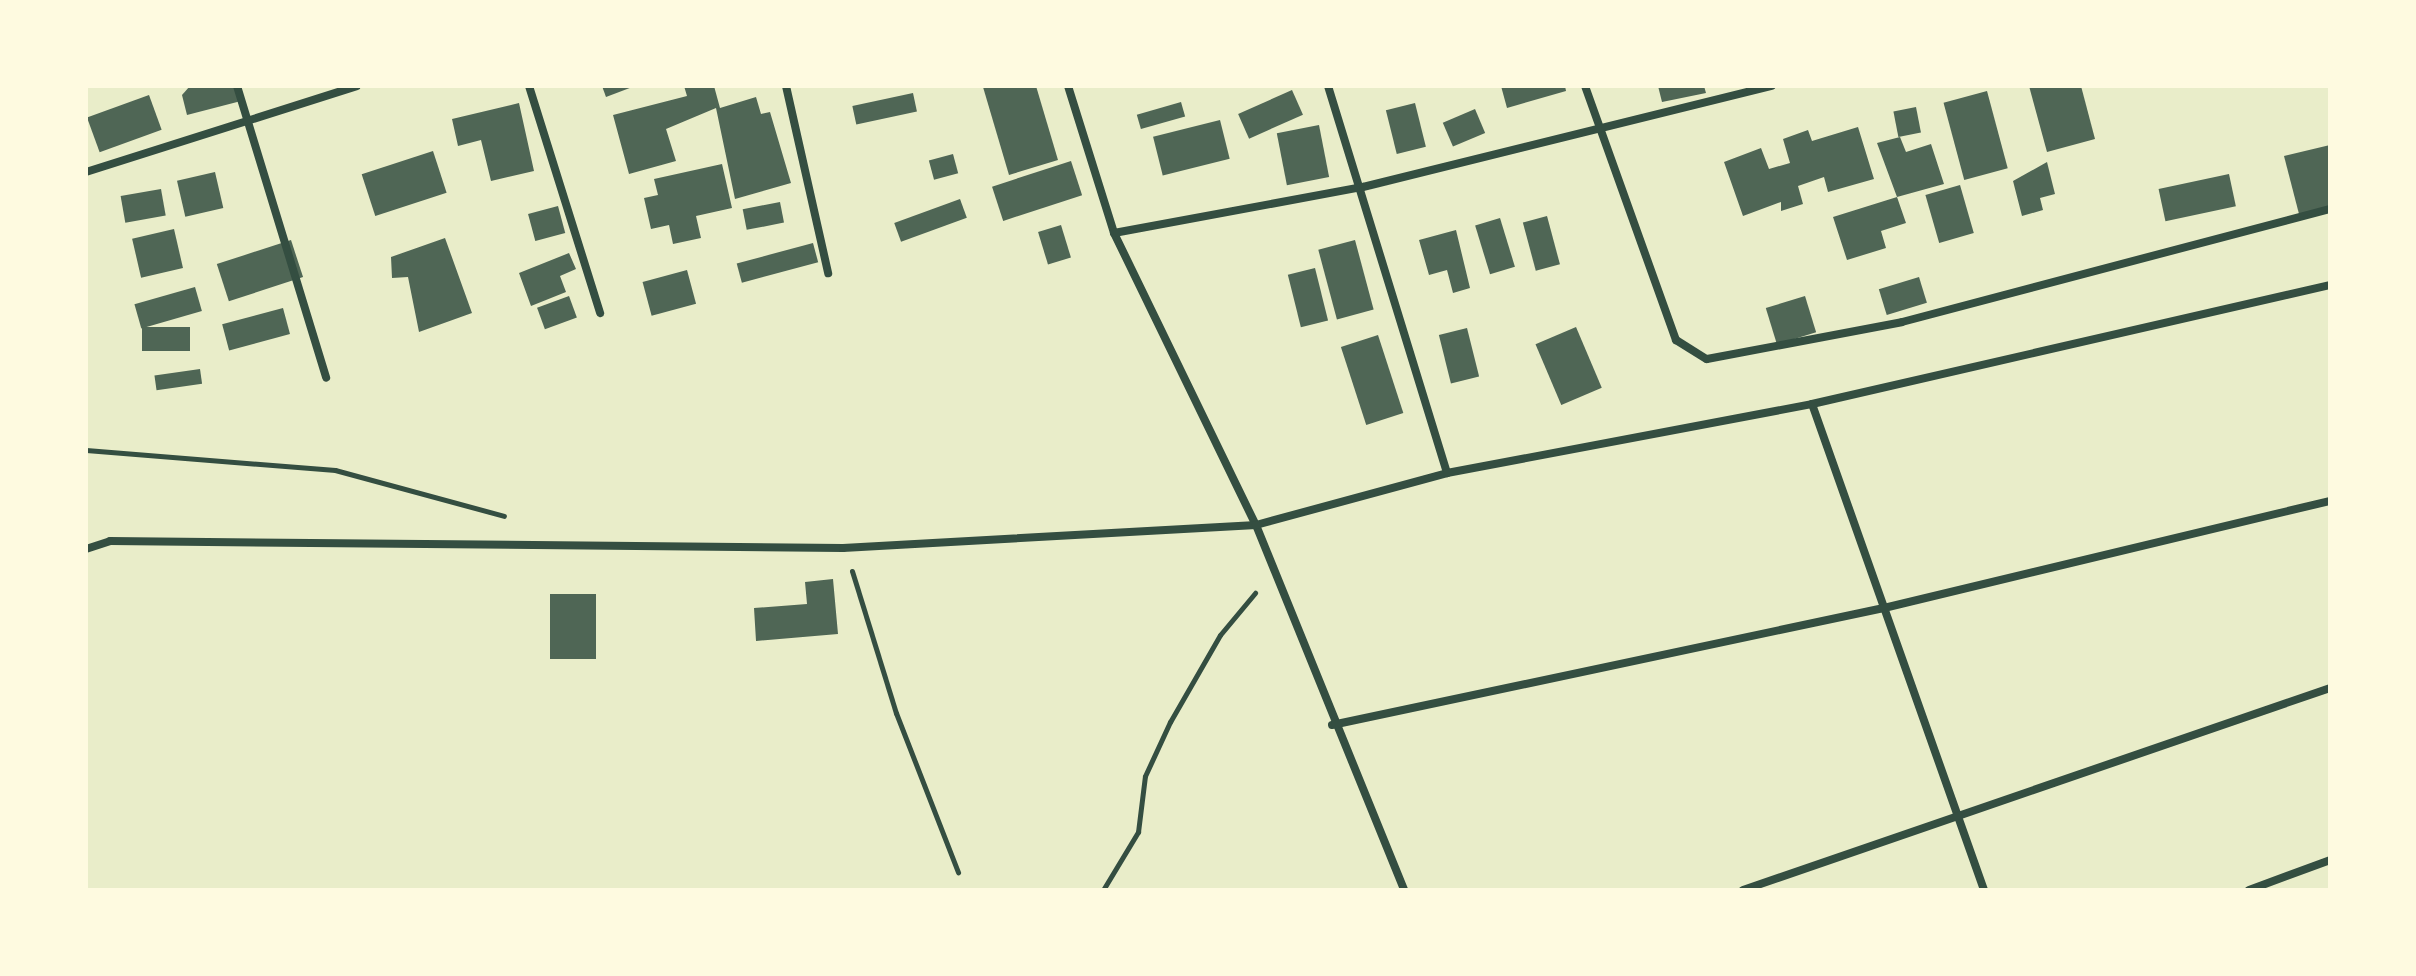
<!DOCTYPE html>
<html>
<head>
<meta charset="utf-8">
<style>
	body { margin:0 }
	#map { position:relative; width:2416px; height:976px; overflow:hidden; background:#e9edc9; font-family:"Alegreya Sans",sans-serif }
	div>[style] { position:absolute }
	.building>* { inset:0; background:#4f6655; transform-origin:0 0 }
	.path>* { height:5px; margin:-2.5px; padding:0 2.5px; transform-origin:2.5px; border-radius:2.5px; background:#344e41 }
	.minor>* { height:8px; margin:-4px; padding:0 4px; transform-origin:4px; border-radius:4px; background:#344e41 }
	span { translate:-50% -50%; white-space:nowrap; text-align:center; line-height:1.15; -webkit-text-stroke:8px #fefae0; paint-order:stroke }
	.frame { position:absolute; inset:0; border:88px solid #fefae0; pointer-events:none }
</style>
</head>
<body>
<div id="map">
	<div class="building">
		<div style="clip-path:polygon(190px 86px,238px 86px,241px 101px,187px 115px,182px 95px)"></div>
		<div style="clip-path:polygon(602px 86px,635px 86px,606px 97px)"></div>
		<div style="clip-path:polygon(684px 86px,714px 86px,720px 108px,756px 97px,761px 114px,770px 112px,791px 183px,735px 199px,716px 108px,666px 129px,676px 161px,629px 174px,613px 115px,687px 96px)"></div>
		<div style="clip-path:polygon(1036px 86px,1058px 160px,1009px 175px,983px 87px)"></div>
		<div style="clip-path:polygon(1501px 86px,1565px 86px,1566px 91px,1507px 108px)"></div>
		<div style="clip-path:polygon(1658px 86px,1704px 86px,1706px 93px,1662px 102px)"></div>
		<div style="clip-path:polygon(2029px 86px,2081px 86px,2095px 139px,2047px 152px)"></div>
		<div style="left:1292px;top:90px;width:27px;height:59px;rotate:66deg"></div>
		<div style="left:1987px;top:91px;width:80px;height:45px;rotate:75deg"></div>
		<div style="left:913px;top:93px;width:19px;height:62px;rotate:78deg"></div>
		<div style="left:149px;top:95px;width:37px;height:66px;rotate:70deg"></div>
		<div style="left:1181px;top:102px;width:15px;height:46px;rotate:74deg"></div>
		<div style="clip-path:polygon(519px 103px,534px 171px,491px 181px,481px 140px,458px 146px,452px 119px)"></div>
		<div style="left:1415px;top:103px;width:45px;height:30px;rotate:76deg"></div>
		<div style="left:1916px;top:107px;width:26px;height:23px;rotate:79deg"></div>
		<div style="left:1475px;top:109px;width:26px;height:35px;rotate:67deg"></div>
		<div style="left:1220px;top:120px;width:40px;height:69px;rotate:76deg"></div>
		<div style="left:1319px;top:125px;width:53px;height:43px;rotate:79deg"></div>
		<div style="clip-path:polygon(1858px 127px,1874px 179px,1828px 192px,1824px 177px,1798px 186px,1803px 204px,1781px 211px,1781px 202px,1743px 216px,1724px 162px,1761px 148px,1769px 169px,1790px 163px,1783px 139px,1808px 130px,1812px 141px)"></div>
		<div style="clip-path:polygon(1900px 137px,1906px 152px,1931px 144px,1944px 184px,1897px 197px,1877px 143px)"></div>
		<div style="clip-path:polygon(2330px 145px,2330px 207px,2299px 214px,2284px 156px)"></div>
		<div style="left:433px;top:151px;width:44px;height:75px;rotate:72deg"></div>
		<div style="left:953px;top:154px;width:20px;height:25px;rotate:75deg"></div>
		<div style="left:1071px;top:161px;width:36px;height:83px;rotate:72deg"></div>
		<div style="clip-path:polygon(2047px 162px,2055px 194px,2040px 198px,2043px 210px,2022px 216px,2013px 181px)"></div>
		<div style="clip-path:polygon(722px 164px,732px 208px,696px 216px,701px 238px,673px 244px,669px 225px,651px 229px,644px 198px,658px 195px,654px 179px)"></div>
		<div style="left:215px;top:172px;width:37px;height:39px;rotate:77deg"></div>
		<div style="left:2229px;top:174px;width:33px;height:72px;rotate:78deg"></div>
		<div style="left:1960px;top:185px;width:50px;height:36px;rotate:74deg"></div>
		<div style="left:161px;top:189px;width:27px;height:41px;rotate:80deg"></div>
		<div style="clip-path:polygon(1897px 197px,1906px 223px,1881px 231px,1886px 248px,1847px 260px,1833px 217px)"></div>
		<div style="left:960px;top:199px;width:20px;height:70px;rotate:70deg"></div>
		<div style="left:780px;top:202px;width:21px;height:38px;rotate:79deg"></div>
		<div style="left:558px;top:206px;width:28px;height:31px;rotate:75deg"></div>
		<div style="left:1547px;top:216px;width:50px;height:25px;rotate:75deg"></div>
		<div style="left:1500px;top:218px;width:51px;height:26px;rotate:73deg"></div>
		<div style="left:1061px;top:225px;width:34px;height:24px;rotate:73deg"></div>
		<div style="left:174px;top:229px;width:40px;height:43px;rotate:77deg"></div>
		<div style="clip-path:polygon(1456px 230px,1470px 288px,1453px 293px,1447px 270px,1429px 275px,1419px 240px)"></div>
		<div style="clip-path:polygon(445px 238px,472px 313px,419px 332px,408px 277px,392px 278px,391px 257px)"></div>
		<div style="left:291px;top:240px;width:39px;height:78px;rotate:72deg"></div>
		<div style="left:1355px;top:240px;width:72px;height:38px;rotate:75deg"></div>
		<div style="left:813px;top:243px;width:20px;height:79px;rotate:75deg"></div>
		<div style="clip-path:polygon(569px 253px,576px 269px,560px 276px,566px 292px,531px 306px,519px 273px)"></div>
		<div style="left:1315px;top:268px;width:54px;height:28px;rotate:76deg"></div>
		<div style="left:687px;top:270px;width:35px;height:46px;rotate:75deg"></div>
		<div style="left:1919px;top:277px;width:27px;height:42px;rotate:73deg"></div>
		<div style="left:195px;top:287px;width:25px;height:63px;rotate:74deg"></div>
		<div style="left:569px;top:296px;width:23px;height:34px;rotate:70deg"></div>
		<div style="left:1805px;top:296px;width:38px;height:41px;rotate:73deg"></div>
		<div style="left:283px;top:308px;width:27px;height:63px;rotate:75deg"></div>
		<div style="left:142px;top:327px;width:48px;height:24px"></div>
		<div style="left:1576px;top:327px;width:66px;height:44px;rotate:67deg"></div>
		<div style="left:1467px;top:328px;width:50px;height:29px;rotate:76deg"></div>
		<div style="left:1378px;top:335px;width:82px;height:39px;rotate:72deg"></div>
		<div style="left:200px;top:369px;width:15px;height:46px;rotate:82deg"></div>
		<div style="clip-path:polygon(833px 579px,838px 634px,756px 641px,754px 608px,807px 604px,805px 582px)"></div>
		<div style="left:550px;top:594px;width:46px;height:65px"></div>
	</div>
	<div class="path">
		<div style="left:86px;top:450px;width:250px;rotate:4.6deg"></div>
		<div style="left:335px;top:470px;width:175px;rotate:15.2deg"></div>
		<div style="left:852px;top:571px;width:149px;rotate:72.8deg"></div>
		<div style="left:896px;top:713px;width:171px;rotate:68.7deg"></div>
		<div style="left:1103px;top:890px;width:68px;rotate:-58.9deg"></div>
		<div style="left:1138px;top:832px;width:56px;rotate:-82.9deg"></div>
		<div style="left:1145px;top:776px;width:60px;rotate:-65.2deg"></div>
		<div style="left:1170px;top:722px;width:100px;rotate:-60.1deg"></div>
		<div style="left:1220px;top:635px;width:55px;rotate:-50.2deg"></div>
	</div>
	<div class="minor">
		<div style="left:237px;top:86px;width:305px;rotate:73deg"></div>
		<div style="left:529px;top:86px;width:238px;rotate:72.6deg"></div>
		<div style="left:786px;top:86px;width:192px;rotate:77.3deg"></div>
		<div style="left:1068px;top:86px;width:154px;rotate:72.6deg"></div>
		<div style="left:1114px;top:233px;width:325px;rotate:64.1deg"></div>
		<div style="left:1256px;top:525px;width:394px;rotate:67.9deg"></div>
		<div style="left:1328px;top:86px;width:405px;rotate:72.9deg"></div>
		<div style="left:1585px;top:86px;width:270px;rotate:70.3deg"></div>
		<div style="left:1676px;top:340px;width:36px;rotate:32deg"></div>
		<div style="left:1707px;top:359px;width:198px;rotate:-10.7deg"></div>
		<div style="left:1902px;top:322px;width:443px;rotate:-14.8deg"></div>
		<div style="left:86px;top:172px;width:284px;rotate:-17.6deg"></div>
		<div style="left:1114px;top:233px;width:253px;rotate:-10.5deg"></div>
		<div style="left:1363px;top:187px;width:421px;rotate:-13.9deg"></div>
		<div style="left:1812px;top:404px;width:516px;rotate:70.51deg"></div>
		<div style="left:86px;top:549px;width:25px;rotate:-18deg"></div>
		<div style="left:110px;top:541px;width:733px;rotate:0.55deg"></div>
		<div style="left:843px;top:548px;width:414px;rotate:-3.2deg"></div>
		<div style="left:1256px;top:525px;width:198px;rotate:-15.2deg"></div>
		<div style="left:1447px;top:473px;width:371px;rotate:-10.7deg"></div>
		<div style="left:1812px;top:404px;width:531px;rotate:-12.94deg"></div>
		<div style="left:1332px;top:725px;width:564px;rotate:-11.97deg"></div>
		<div style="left:1884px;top:608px;width:459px;rotate:-13.5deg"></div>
		<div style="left:1743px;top:890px;width:621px;rotate:-18.99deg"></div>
		<div style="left:2249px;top:890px;width:86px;rotate:-20.3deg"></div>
	</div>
	<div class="frame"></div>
</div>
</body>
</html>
